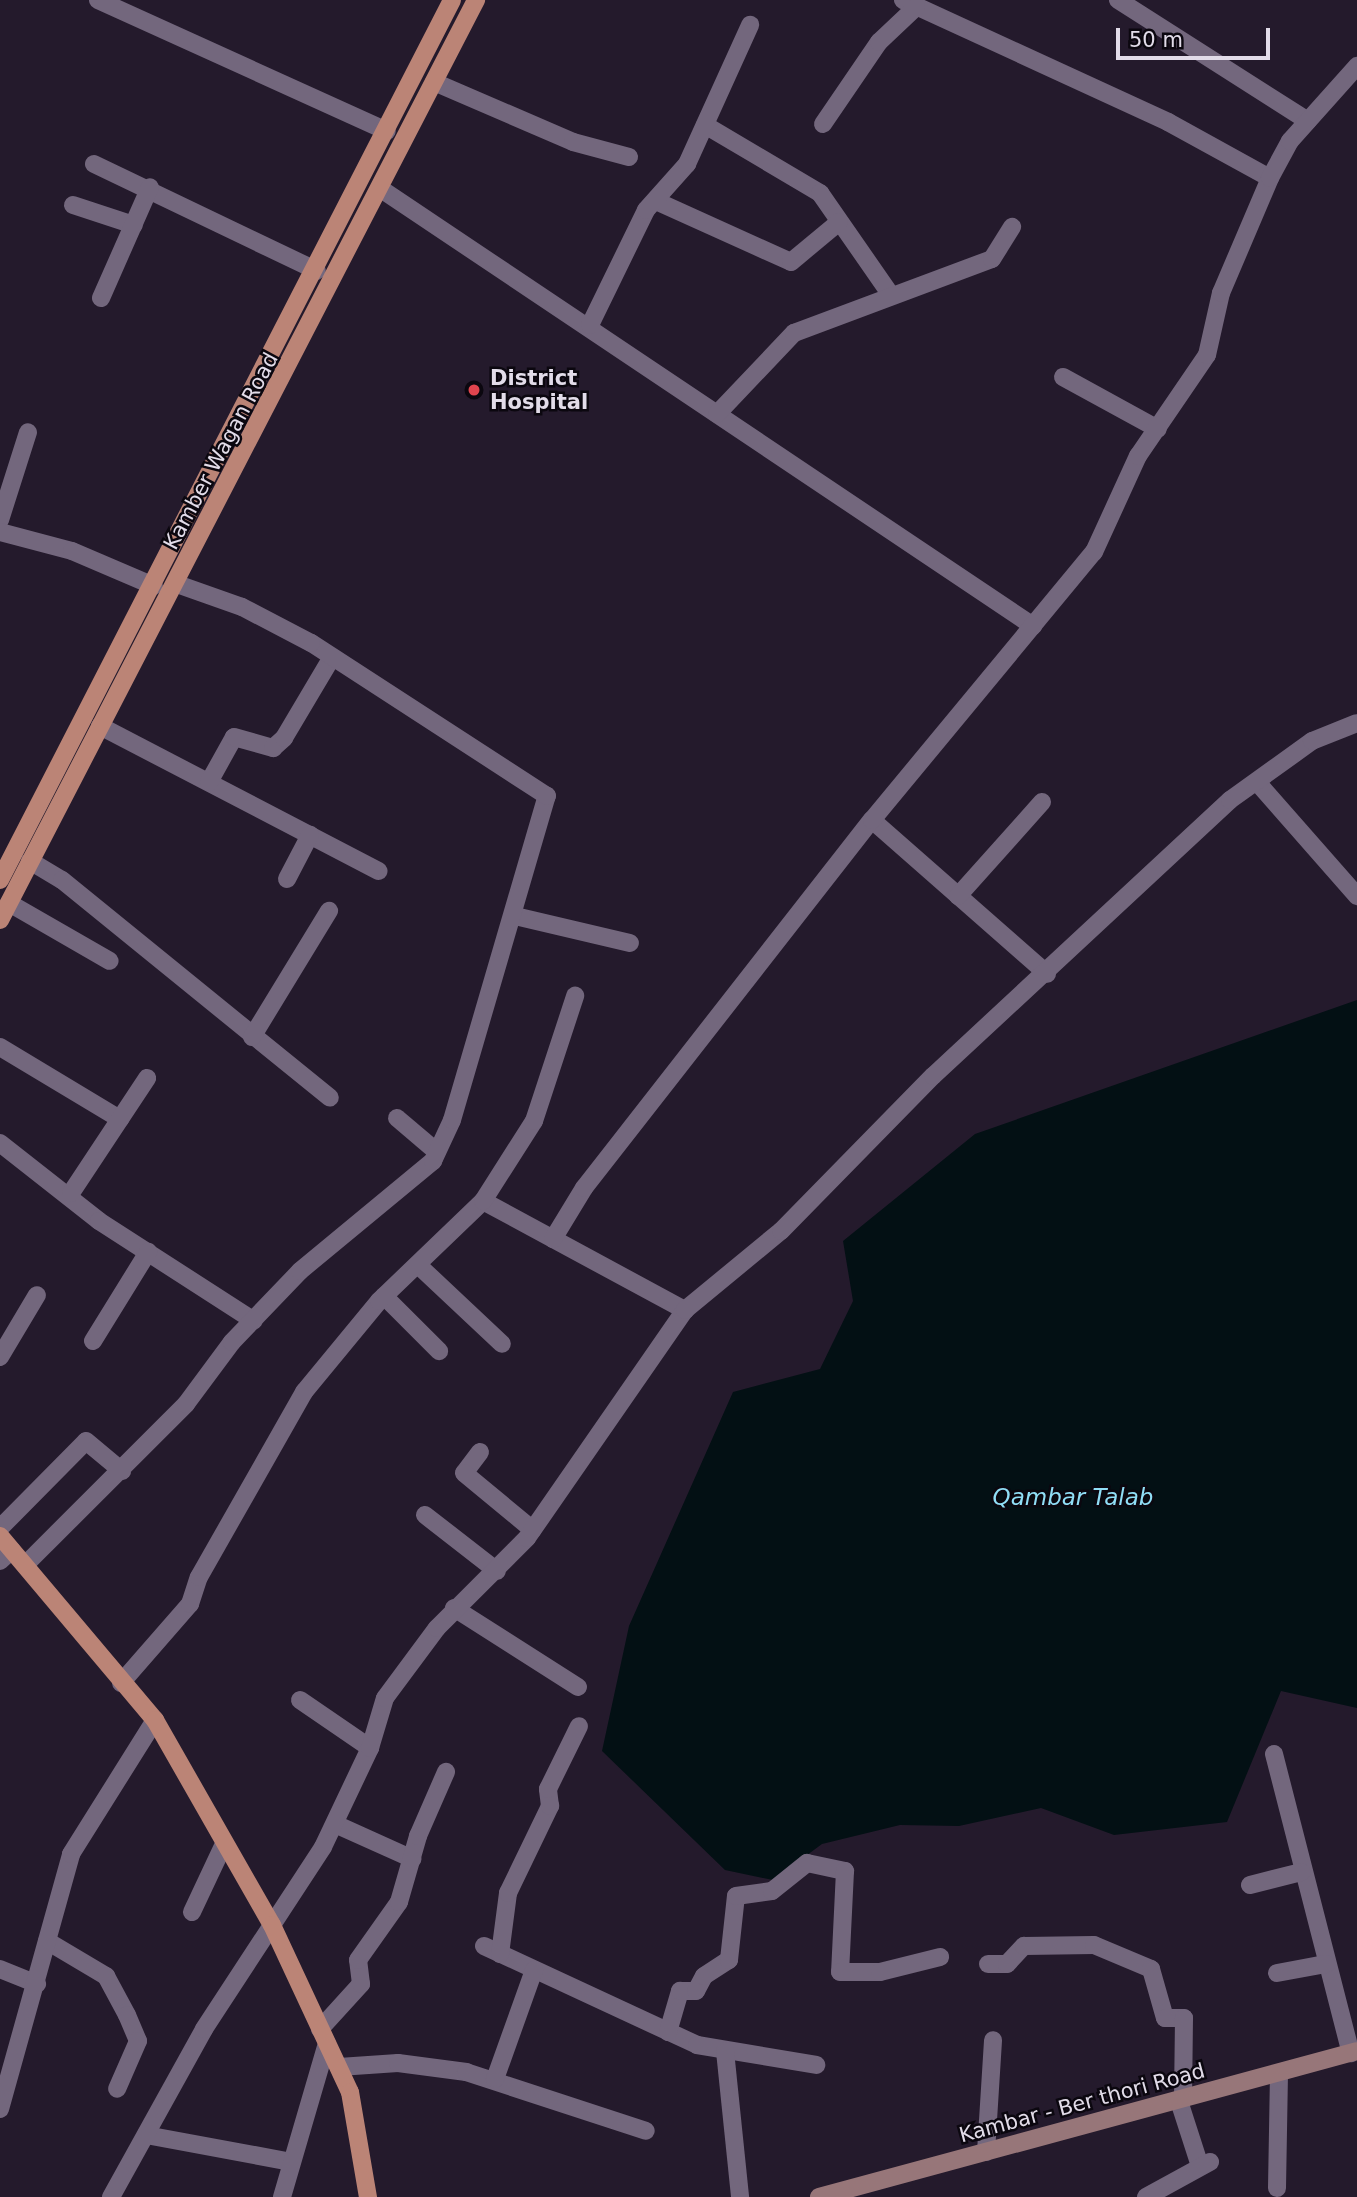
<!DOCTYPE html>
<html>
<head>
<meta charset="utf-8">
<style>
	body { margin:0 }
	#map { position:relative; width:1357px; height:2197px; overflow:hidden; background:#241a2c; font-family:"DejaVu Sans",sans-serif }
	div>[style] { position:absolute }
	.water>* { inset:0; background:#031014 }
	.street>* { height:18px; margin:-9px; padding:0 9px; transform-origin:9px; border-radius:9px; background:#73677d }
	.secondary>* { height:18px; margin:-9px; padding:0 9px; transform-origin:9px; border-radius:9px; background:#977679 }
	.primary>* { height:18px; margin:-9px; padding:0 9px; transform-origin:9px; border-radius:9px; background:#bb8476 }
	.dots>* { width:19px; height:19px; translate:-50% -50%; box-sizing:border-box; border:4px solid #0b070f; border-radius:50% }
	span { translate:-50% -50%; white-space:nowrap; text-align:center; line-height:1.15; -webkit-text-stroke:5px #0b070f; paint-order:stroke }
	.poi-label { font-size:21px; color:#e2dce9; font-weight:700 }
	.left { translate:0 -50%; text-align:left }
	.street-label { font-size:21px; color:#e2dce9 }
	.water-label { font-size:23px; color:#90def6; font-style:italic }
	.scale { position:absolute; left:1116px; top:28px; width:154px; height:32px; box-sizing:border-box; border:4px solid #e2dce9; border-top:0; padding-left:9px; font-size:21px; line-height:24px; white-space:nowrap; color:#e2dce9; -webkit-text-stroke:5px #0b070f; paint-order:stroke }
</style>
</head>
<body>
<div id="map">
	<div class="water">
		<div style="clip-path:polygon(1357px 1000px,1357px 1708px,1281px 1691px,1227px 1822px,1114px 1835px,1041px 1808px,959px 1826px,900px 1825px,822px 1844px,773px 1880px,725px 1870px,602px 1751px,629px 1626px,733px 1392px,820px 1369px,853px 1301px,843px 1241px,975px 1134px)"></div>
	</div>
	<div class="street">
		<div style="left:98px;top:0;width:317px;rotate:24.4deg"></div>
		<div style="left:903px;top:0;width:292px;rotate:24.7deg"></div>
		<div style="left:1168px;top:122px;width:116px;rotate:28.8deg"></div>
		<div style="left:1118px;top:0;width:225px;rotate:32.5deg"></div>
		<div style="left:434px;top:82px;width:151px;rotate:23.3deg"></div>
		<div style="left:573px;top:142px;width:58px;rotate:15deg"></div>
		<div style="left:823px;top:124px;width:99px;rotate:-55.7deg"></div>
		<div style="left:879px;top:42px;width:51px;rotate:-43.4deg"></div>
		<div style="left:705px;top:125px;width:134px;rotate:30.6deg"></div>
		<div style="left:820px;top:193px;width:124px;rotate:55.2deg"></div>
		<div style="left:94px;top:164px;width:247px;rotate:25.6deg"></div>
		<div style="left:381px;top:189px;width:785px;rotate:33.83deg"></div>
		<div style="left:656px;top:201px;width:148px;rotate:24.3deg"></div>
		<div style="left:791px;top:262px;width:62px;rotate:-39.8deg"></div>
		<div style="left:73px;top:205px;width:64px;rotate:18.2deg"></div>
		<div style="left:101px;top:298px;width:121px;rotate:-66.2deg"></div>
		<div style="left:590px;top:325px;width:128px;rotate:-64deg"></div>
		<div style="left:646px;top:210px;width:62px;rotate:-48.3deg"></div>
		<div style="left:687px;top:164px;width:153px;rotate:-65.6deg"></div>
		<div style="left:1063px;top:377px;width:108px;rotate:28.7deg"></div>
		<div style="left:717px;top:414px;width:112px;rotate:-46.5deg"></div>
		<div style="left:794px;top:333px;width:211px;rotate:-20.5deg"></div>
		<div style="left:992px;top:259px;width:38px;rotate:-58deg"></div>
		<div style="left:0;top:520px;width:92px;rotate:-72.3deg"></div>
		<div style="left:0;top:532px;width:74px;rotate:14.8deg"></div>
		<div style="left:72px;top:551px;width:89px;rotate:23.1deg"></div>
		<div style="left:100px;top:726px;width:314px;rotate:27.5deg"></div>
		<div style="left:209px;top:782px;width:51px;rotate:-60.9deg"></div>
		<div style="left:234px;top:737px;width:41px;rotate:15.8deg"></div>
		<div style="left:273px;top:748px;width:15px;rotate:-42deg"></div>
		<div style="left:284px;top:738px;width:94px;rotate:-59.3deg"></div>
		<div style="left:1257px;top:782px;width:152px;rotate:48.7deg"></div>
		<div style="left:872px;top:820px;width:233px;rotate:41.3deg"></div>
		<div style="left:30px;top:861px;width:37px;rotate:31deg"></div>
		<div style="left:62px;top:880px;width:345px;rotate:39.1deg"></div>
		<div style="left:287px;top:879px;width:50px;rotate:-62.4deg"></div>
		<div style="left:958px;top:896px;width:126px;rotate:-48.2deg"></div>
		<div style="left:9px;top:903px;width:116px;rotate:29.9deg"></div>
		<div style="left:515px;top:916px;width:118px;rotate:13.2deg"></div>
		<div style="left:252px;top:1037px;width:148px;rotate:-58.6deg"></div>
		<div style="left:0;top:1047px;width:140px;rotate:31deg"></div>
		<div style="left:397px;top:1118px;width:52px;rotate:40.4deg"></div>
		<div style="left:0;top:1143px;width:126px;rotate:38.2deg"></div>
		<div style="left:99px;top:1221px;width:184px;rotate:32.8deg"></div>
		<div style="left:71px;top:1193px;width:138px;rotate:-56.5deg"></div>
		<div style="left:483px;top:1201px;width:230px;rotate:28.4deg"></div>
		<div style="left:553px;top:1239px;width:60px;rotate:-58.7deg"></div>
		<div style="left:584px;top:1188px;width:467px;rotate:-52deg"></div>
		<div style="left:872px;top:820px;width:348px;rotate:-50.4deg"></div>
		<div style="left:1094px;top:552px;width:106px;rotate:-65.4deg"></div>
		<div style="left:1138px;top:456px;width:122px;rotate:-55.7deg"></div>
		<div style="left:1207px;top:355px;width:64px;rotate:-77.3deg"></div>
		<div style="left:1221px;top:293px;width:125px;rotate:-66.9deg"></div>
		<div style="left:1270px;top:178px;width:42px;rotate:-61.6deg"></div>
		<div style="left:1290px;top:141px;width:101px;rotate:-48.2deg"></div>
		<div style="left:418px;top:1265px;width:115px;rotate:43.2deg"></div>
		<div style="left:384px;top:1296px;width:78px;rotate:45deg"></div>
		<div style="left:93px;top:1341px;width:105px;rotate:-58.3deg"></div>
		<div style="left:0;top:1357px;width:72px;rotate:-59.2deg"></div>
		<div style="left:480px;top:1452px;width:26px;rotate:127deg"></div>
		<div style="left:464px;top:1473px;width:89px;rotate:39.6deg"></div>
		<div style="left:425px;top:1515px;width:91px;rotate:37.9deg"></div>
		<div style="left:0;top:1528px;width:122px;rotate:-45.3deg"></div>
		<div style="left:86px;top:1441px;width:47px;rotate:39.8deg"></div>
		<div style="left:0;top:1561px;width:16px;rotate:-43deg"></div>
		<div style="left:25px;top:1565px;width:228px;rotate:-45deg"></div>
		<div style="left:186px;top:1404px;width:77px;rotate:-53.4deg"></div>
		<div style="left:232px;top:1342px;width:98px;rotate:-46.2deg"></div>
		<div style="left:300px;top:1271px;width:173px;rotate:-39.6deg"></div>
		<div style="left:433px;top:1161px;width:45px;rotate:-65.1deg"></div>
		<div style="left:452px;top:1120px;width:338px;rotate:-73.7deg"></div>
		<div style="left:547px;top:796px;width:281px;rotate:-147deg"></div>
		<div style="left:311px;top:643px;width:78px;rotate:-152.4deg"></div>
		<div style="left:242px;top:607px;width:69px;rotate:-160.5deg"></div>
		<div style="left:454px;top:1608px;width:147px;rotate:32.5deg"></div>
		<div style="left:121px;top:1683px;width:105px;rotate:-48.9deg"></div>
		<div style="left:190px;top:1604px;width:28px;rotate:-72deg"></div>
		<div style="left:199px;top:1577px;width:213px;rotate:-60.4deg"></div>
		<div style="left:304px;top:1392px;width:118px;rotate:-50.5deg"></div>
		<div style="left:379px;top:1301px;width:144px;rotate:-43.9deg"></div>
		<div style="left:483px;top:1201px;width:95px;rotate:-57.5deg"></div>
		<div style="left:534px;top:1121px;width:132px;rotate:-71.8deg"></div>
		<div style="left:300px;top:1700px;width:85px;rotate:34.4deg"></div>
		<div style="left:1274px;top:1754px;width:309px;rotate:75.6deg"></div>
		<div style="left:335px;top:1824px;width:85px;rotate:24.2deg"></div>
		<div style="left:1250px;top:1885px;width:53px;rotate:-14.3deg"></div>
		<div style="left:192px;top:1912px;width:75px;rotate:-64.8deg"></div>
		<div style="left:47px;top:1941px;width:69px;rotate:30.7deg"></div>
		<div style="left:106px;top:1976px;width:44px;rotate:61.7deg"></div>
		<div style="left:127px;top:2015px;width:28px;rotate:67deg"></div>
		<div style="left:138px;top:2041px;width:52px;rotate:113.6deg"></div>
		<div style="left:484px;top:1946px;width:235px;rotate:24.9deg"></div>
		<div style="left:697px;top:2045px;width:121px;rotate:9.5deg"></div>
		<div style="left:500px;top:1954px;width:62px;rotate:-82.5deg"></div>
		<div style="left:508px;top:1893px;width:97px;rotate:-64.2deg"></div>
		<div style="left:550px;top:1806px;width:17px;rotate:-97deg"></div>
		<div style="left:548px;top:1789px;width:70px;rotate:-63.8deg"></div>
		<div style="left:988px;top:1964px;width:19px"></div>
		<div style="left:1007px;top:1964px;width:25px;rotate:-47deg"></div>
		<div style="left:1024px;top:1946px;width:70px;rotate:-0.8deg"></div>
		<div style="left:1094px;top:1945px;width:62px;rotate:22.8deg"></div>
		<div style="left:1151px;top:1969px;width:51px;rotate:74.1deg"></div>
		<div style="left:1165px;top:2018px;width:19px"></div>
		<div style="left:1184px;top:2018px;width:82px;rotate:90.7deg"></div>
		<div style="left:0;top:1969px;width:40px;rotate:22deg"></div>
		<div style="left:1277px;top:1973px;width:50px;rotate:-10.4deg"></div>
		<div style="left:320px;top:2029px;width:61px;rotate:-47.7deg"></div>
		<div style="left:361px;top:1984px;width:24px;rotate:-97deg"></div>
		<div style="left:358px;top:1960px;width:71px;rotate:-54.7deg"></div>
		<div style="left:399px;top:1902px;width:69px;rotate:-73.9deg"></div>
		<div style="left:418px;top:1836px;width:70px;rotate:-66.4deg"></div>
		<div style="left:668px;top:2032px;width:43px;rotate:-73.7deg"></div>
		<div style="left:680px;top:1991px;width:16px"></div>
		<div style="left:696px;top:1991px;width:17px;rotate:-62deg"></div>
		<div style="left:704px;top:1976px;width:30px;rotate:-33deg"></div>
		<div style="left:729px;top:1960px;width:64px;rotate:-83.8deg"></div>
		<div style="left:736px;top:1896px;width:36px;rotate:-8deg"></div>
		<div style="left:772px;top:1891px;width:45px;rotate:-38.7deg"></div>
		<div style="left:807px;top:1863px;width:39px;rotate:12deg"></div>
		<div style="left:845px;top:1871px;width:101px;rotate:92.8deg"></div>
		<div style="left:840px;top:1972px;width:40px"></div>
		<div style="left:880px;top:1972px;width:62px;rotate:-14deg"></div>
		<div style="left:725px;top:2051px;width:147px;rotate:84.1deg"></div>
		<div style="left:339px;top:2067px;width:59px;rotate:-3.9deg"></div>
		<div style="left:398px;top:2063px;width:69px;rotate:7.5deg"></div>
		<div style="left:466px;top:2072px;width:189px;rotate:18.1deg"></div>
		<div style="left:495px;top:2079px;width:116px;rotate:-70.3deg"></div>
		<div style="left:1179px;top:2101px;width:68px;rotate:72.1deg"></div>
		<div style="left:0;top:2109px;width:265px;rotate:-74.4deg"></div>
		<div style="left:71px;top:1854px;width:158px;rotate:-57.9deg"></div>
		<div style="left:146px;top:2135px;width:147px;rotate:10.5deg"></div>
		<div style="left:986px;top:2152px;width:112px;rotate:-86.4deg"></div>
		<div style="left:1277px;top:2188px;width:113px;rotate:-89deg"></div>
		<div style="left:111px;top:2197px;width:192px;rotate:-61deg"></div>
		<div style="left:204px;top:2029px;width:217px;rotate:-56.8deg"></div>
		<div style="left:323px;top:1847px;width:110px;rotate:-64.6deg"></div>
		<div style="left:370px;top:1748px;width:52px;rotate:-73.3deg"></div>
		<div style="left:385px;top:1698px;width:87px;rotate:-53.4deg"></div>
		<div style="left:437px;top:1628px;width:127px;rotate:-45deg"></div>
		<div style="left:527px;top:1538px;width:277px;rotate:-55.3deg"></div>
		<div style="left:685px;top:1310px;width:124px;rotate:-39.5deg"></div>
		<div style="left:781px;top:1231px;width:217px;rotate:-45.6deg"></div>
		<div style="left:933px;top:1076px;width:405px;rotate:-42.9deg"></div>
		<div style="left:1230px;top:800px;width:101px;rotate:-35.7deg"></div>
		<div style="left:1312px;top:741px;width:48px;rotate:-21.8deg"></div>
		<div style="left:282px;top:2197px;width:160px;rotate:-73.7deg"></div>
		<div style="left:1146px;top:2197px;width:73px;rotate:-28.7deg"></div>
	</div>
	<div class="secondary">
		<div style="left:819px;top:2197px;width:557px;rotate:-15.18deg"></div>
	</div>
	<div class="primary">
		<div style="left:0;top:880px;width:989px;rotate:-62.81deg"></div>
		<div style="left:0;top:920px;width:1036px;rotate:-62.64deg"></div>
		<div style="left:0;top:1536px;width:241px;rotate:49.9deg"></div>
		<div style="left:155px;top:1720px;width:236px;rotate:60.3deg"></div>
		<div style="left:272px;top:1925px;width:184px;rotate:65deg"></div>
		<div style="left:350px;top:2092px;width:107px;rotate:80.3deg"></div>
	</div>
	<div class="dots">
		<div style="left:474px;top:390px;background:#e0444e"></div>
	</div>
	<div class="poi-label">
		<span class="left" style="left:490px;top:390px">District<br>Hospital</span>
	</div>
	<div class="street-label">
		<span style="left:221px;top:451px;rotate:-62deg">Kamber Wagan Road</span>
		<span style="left:1082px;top:2103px;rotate:-15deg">Kambar - Ber thori Road</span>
	</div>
	<div class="water-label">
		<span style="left:1073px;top:1497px">Qambar Talab</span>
	</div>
	<div class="scale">50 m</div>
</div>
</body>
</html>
